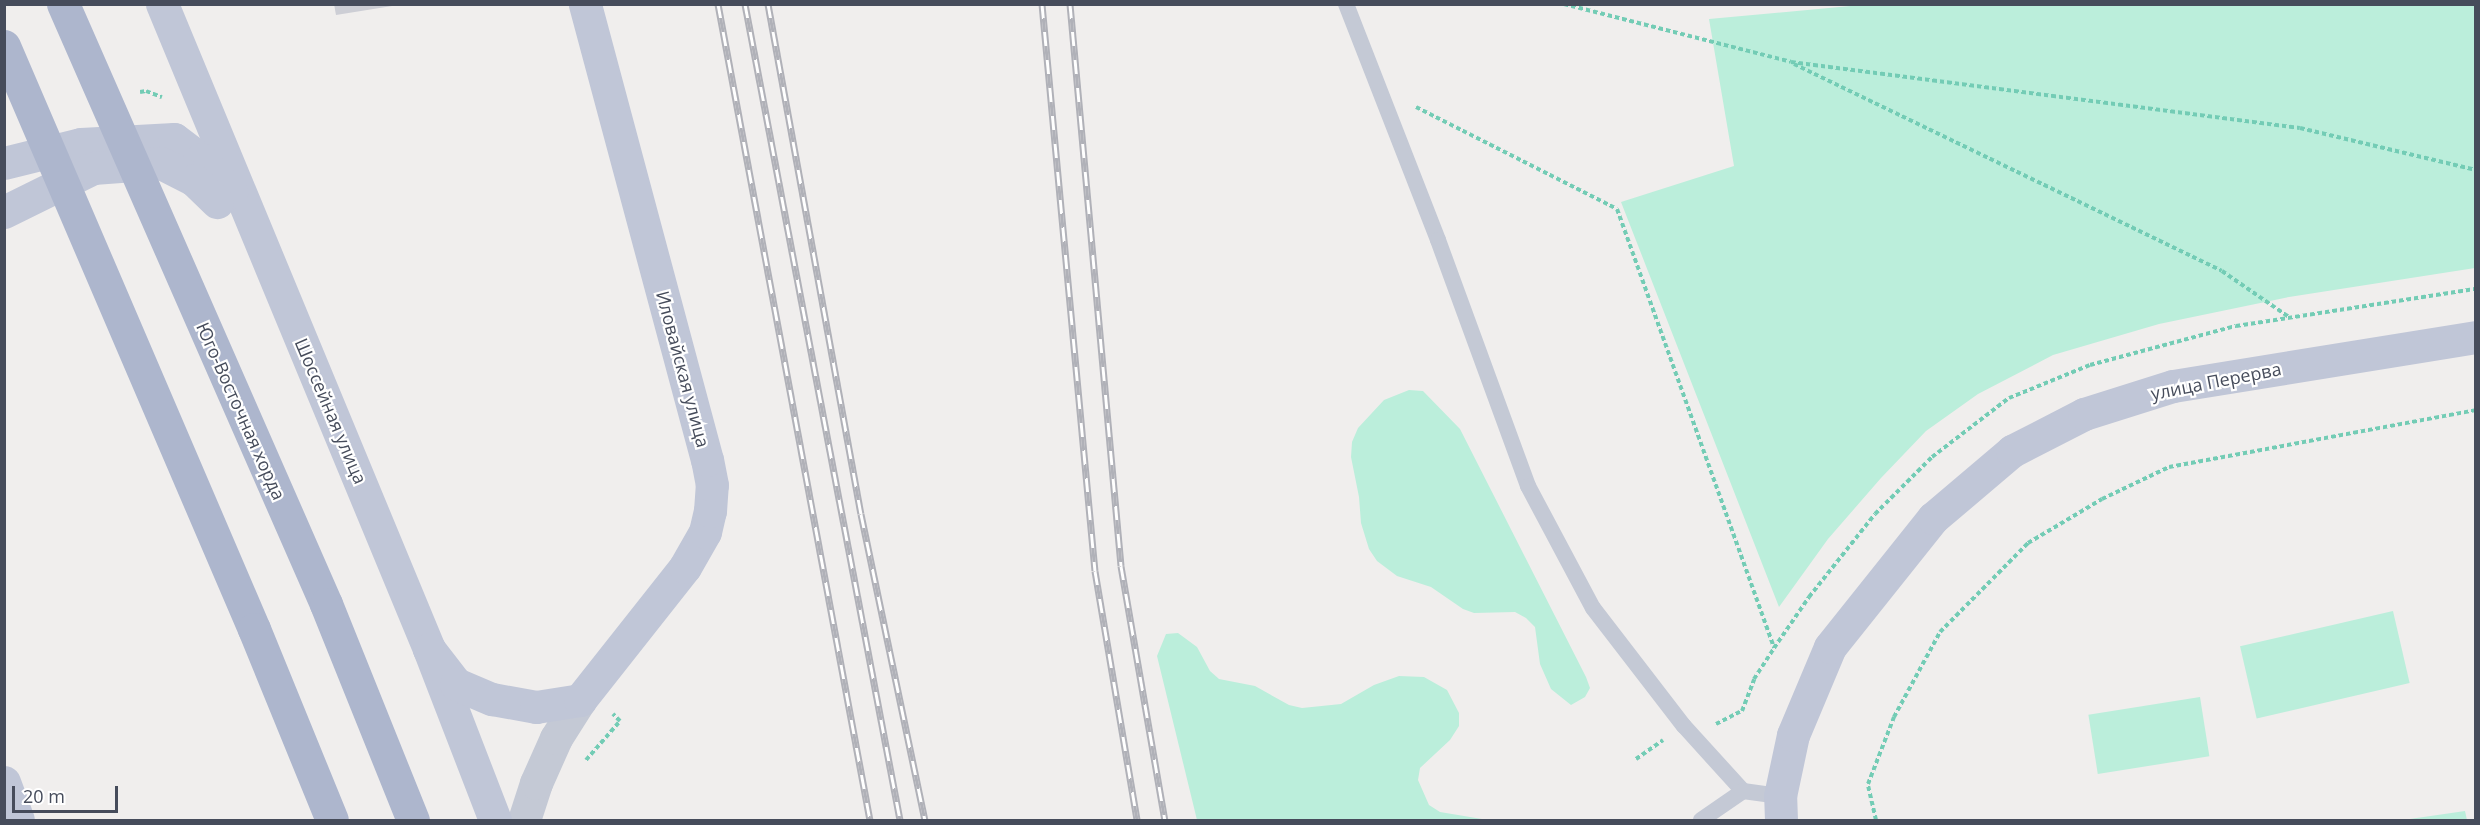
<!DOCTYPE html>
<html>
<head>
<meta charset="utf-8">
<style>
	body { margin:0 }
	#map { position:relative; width:2480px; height:825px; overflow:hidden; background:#f0eeed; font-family:"Open Sans",sans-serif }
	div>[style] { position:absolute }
	.green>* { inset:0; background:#bbeedb; transform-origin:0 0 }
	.building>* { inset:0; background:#cdced5 }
	.path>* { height:4px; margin-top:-2px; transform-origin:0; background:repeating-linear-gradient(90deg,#73ccb5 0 4.5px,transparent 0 7.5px) }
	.lane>* { height:16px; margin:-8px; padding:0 8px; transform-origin:8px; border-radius:8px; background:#c4c9d5 }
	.street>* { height:33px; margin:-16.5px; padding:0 16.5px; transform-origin:16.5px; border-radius:16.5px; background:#c4c9d5 }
	.secondary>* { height:33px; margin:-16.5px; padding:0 16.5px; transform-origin:16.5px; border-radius:16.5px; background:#c0c6d7 }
	.primary>* { height:33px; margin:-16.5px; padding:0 16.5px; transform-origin:16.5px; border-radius:16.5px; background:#adb6cd }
	.rail>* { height:7px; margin-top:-3.5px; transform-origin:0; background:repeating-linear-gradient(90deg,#fff 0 14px,#b0b1b8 0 28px); box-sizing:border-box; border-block:2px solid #b0b1b8 }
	span { translate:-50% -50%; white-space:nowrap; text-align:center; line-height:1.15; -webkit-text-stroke:4.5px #fff; paint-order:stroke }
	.street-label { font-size:18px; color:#464c5b }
	.frame { position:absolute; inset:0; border:6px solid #464c5b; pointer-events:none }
	.scale { position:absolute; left:12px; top:786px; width:106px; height:27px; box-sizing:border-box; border:3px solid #464c5b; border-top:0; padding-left:8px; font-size:18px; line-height:21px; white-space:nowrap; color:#464c5b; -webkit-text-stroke:4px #fff; paint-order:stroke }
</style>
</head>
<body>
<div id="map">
	<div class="green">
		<div style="clip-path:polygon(1861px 5px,2475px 5px,2475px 268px,2289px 297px,2159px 324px,2053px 355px,1978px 394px,1926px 431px,1881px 478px,1828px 539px,1779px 607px,1621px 202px,1734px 166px,1709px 19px)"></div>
		<div style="clip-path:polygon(1409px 390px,1423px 391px,1460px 429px,1586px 677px,1590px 688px,1585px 697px,1571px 705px,1551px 689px,1540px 664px,1535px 627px,1526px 618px,1515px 612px,1474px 613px,1463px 609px,1431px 587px,1397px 576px,1377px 561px,1369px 549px,1361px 523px,1359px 497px,1351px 457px,1352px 442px,1358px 428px,1384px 400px)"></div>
		<div style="left:2393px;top:611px;width:74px;height:157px;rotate:77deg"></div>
		<div style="clip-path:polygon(1178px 633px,1197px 647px,1210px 671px,1219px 679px,1255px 686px,1289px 705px,1302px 708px,1341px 704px,1374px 685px,1399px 676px,1424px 677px,1447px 690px,1459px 713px,1459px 726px,1450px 740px,1420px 768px,1418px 780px,1429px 805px,1440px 812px,1488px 820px,1197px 820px,1157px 656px,1166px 634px)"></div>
		<div style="left:2200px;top:697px;width:60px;height:113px;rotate:81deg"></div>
		<div style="clip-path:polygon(2465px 811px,2467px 820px,2403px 820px)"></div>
	</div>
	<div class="building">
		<div style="clip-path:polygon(334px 4px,392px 4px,392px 6px,336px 15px)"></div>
	</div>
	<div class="path">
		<div style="left:1564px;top:4px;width:234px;rotate:14.3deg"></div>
		<div style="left:1791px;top:62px;width:513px;rotate:7.39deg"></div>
		<div style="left:2300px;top:128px;width:181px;rotate:13.4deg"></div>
		<div style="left:1794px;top:64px;width:475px;rotate:25.8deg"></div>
		<div style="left:2222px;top:271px;width:81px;rotate:34.5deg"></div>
		<div style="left:140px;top:92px;width:6px;rotate:-9deg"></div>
		<div style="left:146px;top:91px;width:17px;rotate:21deg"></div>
		<div style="left:1416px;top:107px;width:225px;rotate:26.9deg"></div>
		<div style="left:1617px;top:209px;width:466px;rotate:70.3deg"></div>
		<div style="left:1716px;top:724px;width:29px;rotate:-27deg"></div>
		<div style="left:1742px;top:711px;width:34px;rotate:-69deg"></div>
		<div style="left:1754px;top:679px;width:37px;rotate:-57deg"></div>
		<div style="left:1774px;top:648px;width:62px;rotate:-55.5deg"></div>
		<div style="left:1809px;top:597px;width:106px;rotate:-51.5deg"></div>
		<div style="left:1875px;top:514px;width:81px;rotate:-45deg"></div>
		<div style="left:1932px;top:457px;width:97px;rotate:-37.5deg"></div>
		<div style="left:2009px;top:398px;width:87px;rotate:-22.2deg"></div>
		<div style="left:2090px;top:365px;width:151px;rotate:-15deg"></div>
		<div style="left:2236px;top:326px;width:243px;rotate:-8.8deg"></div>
		<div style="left:1636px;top:759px;width:33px;rotate:-35deg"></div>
		<div style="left:586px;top:760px;width:52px;rotate:-48.9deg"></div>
		<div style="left:620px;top:721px;width:10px;rotate:-135deg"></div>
		<div style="left:1876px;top:820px;width:37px;rotate:-103deg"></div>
		<div style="left:1868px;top:784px;width:72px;rotate:-68.8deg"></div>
		<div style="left:1894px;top:717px;width:97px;rotate:-61.6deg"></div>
		<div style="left:1940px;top:632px;width:125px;rotate:-45.3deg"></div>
		<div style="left:2028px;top:543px;width:86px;rotate:-30.7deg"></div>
		<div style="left:2102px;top:499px;width:74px;rotate:-25.5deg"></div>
		<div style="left:2169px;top:467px;width:312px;rotate:-10.5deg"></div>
	</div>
	<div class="lane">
		<div style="left:1346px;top:4px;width:253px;rotate:68.7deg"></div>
		<div style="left:1438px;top:240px;width:262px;rotate:69.9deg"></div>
		<div style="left:1528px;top:486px;width:138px;rotate:62deg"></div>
		<div style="left:1593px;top:608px;width:149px;rotate:52.4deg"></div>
		<div style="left:1684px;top:726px;width:88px;rotate:47.8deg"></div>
		<div style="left:1743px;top:791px;width:37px;rotate:8deg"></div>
		<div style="left:1701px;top:820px;width:51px;rotate:-34.6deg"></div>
	</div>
	<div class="street">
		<div style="left:524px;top:820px;width:39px;rotate:-72deg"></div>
		<div style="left:536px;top:783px;width:49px;rotate:-66deg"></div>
		<div style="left:556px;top:738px;width:45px;rotate:-57.7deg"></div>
	</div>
	<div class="secondary">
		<div style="left:162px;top:4px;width:698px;rotate:67.51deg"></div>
		<div style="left:429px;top:649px;width:183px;rotate:68.9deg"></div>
		<div style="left:4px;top:163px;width:79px;rotate:-13.9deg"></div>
		<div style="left:81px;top:144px;width:93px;rotate:-3.1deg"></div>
		<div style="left:174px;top:139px;width:34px;rotate:37deg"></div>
		<div style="left:201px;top:159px;width:45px;rotate:47.7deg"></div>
		<div style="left:4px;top:212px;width:99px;rotate:-26.3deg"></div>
		<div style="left:93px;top:168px;width:68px;rotate:-4.2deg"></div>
		<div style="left:161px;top:163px;width:37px;rotate:27deg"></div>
		<div style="left:194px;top:180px;width:32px;rotate:44deg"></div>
		<div style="left:429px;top:649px;width:44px;rotate:52.4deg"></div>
		<div style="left:456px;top:684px;width:39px;rotate:23deg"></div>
		<div style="left:492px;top:699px;width:45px;rotate:10.3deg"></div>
		<div style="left:536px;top:707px;width:45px;rotate:-9deg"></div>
		<div style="left:580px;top:700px;width:169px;rotate:-51.7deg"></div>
		<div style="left:685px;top:567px;width:40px;rotate:-60.3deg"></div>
		<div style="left:705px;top:532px;width:22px;rotate:-77deg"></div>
		<div style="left:710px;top:511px;width:26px;rotate:-86deg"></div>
		<div style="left:712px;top:485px;width:25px;rotate:-101deg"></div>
		<div style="left:707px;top:460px;width:472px;rotate:-105deg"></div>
		<div style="left:4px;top:782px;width:40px;rotate:69.8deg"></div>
		<div style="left:1781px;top:820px;width:24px;rotate:-92deg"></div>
		<div style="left:1780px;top:796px;width:62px;rotate:-78deg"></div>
		<div style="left:1793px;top:735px;width:95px;rotate:-67.2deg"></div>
		<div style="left:1830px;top:647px;width:165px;rotate:-51.4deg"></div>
		<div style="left:1933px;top:518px;width:104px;rotate:-40.3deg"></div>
		<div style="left:2012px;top:451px;width:81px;rotate:-27.2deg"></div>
		<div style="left:2084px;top:414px;width:93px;rotate:-17.5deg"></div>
		<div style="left:2173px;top:386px;width:307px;rotate:-9.2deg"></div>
	</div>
	<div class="primary">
		<div style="left:63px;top:4px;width:655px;rotate:66.33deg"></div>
		<div style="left:326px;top:604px;width:233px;rotate:68.1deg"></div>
		<div style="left:4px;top:46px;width:634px;rotate:66.79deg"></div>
		<div style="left:254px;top:629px;width:206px;rotate:67.8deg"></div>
	</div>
	<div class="rail">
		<div style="left:718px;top:4px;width:830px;rotate:79.45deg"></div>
		<div style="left:745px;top:4px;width:831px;rotate:79.24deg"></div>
		<div style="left:768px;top:4px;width:518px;rotate:79.67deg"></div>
		<div style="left:861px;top:514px;width:313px;rotate:78.2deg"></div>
		<div style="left:1042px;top:4px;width:569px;rotate:84.66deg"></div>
		<div style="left:1095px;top:571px;width:253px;rotate:80.4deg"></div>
		<div style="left:1070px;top:4px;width:564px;rotate:84.81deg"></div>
		<div style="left:1121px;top:566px;width:258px;rotate:80.2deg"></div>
	</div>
	<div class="street-label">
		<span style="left:683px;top:369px;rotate:75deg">Иловайская улица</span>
		<span style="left:2216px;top:381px;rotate:-11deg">улица Перерва</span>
		<span style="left:241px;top:411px;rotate:66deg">Юго-Восточная хорда</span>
		<span style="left:331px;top:411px;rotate:67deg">Шоссейная улица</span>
	</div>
	<div class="frame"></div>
	<div class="scale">20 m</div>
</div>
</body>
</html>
